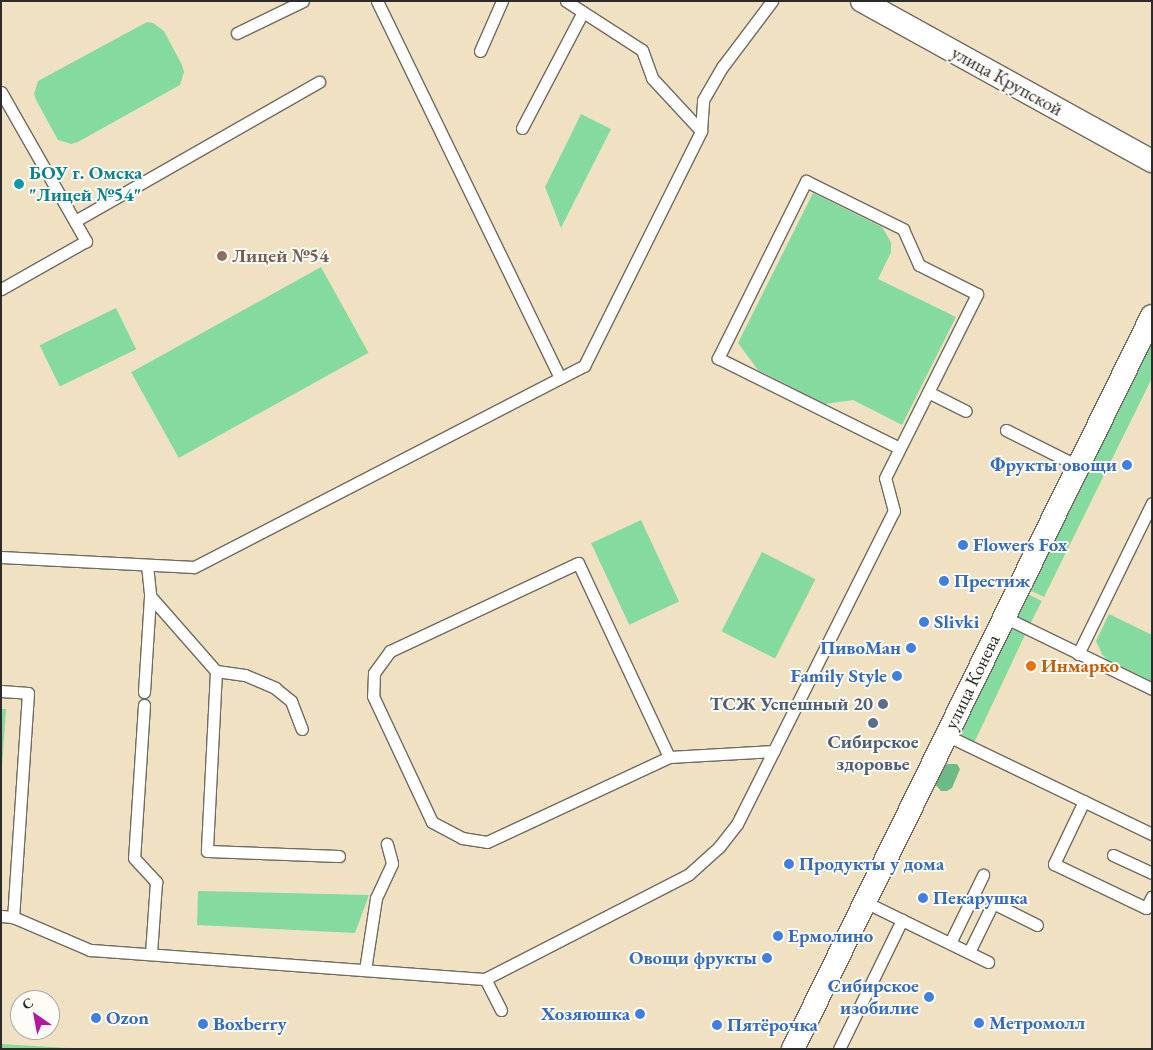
<!DOCTYPE html>
<html>
<head>
<meta charset="utf-8">
<style>
	body { margin:0 }
	#map { position:relative; width:1153px; height:1050px; overflow:hidden; background:#f0e1c3; font-family:"EB Garamond",serif }
	div>[style] { position:absolute }
	.green>* { inset:0; background:#85db9f; transform-origin:0 0 }
	.forest>* { inset:0; background:#6cbb86 }
	.roads { filter:drop-shadow(1px 0 #706b60) drop-shadow(-1px 0 #706b60) drop-shadow(0 1px #706b60) drop-shadow(0 -1px #706b60) }
	.lane>* { height:11px; margin:-5.5px; padding:0 5.5px; transform-origin:5.5px; border-radius:5.5px; background:#fff }
	.street>* { height:22px; margin:-11px; padding:0 11px; transform-origin:11px; border-radius:11px; background:#fff }
	.dots>* { width:14px; height:14px; translate:-50% -50%; box-sizing:border-box; border:2px solid #fdfcf7; border-radius:50% }
	span { translate:-50% -50%; white-space:nowrap; text-align:center; line-height:1.15; -webkit-text-stroke:4px #fdfcf7; paint-order:stroke }
	.street-label { font-size:19px; color:#2b2b2b }
	.culture-label { font-size:19px; color:#0d838f; font-weight:700 }
	.left { translate:0 -50%; text-align:left }
	.education-label { font-size:19px; color:#785e54; font-weight:700 }
	.shop-label { font-size:19px; color:#366cbe; font-weight:700 }
	.right { translate:-100% -50%; text-align:right }
	.food-label { font-size:19px; color:#c56008; font-weight:700 }
	.service-label { font-size:19px; color:#4e5e75; font-weight:700 }
	.frame { position:absolute; inset:0; border:2px solid #2b2b2b; pointer-events:none }
	.north { position:absolute; left:10px; top:990px; width:50px; height:50px; box-sizing:border-box; background:#fdfcf7; border:1px solid #a9a8a5; border-radius:50%; rotate:327deg; font-size:14px; font-weight:700; line-height:20px; text-align:center; color:#2b2b2b }
	.north::after { content:''; display:block; margin:auto; width:18px; height:22px; background:#b5179e; clip-path:polygon(50% 0,100% 100%,50% 72%,0 100%) }
</style>
</head>
<body>
<div id="map">
	<div class="green">
		<div style="clip-path:polygon(147px 22px,153px 23px,164px 31px,182px 65px,184px 72px,180px 85px,78px 142px,71px 144px,58px 140px,36px 100px,34px 94px,38px 81px)"></div>
		<div style="clip-path:polygon(581px 114px,611px 129px,561px 228px,545px 187px)"></div>
		<div style="clip-path:polygon(813px 193px,882px 227px,891px 242px,891px 252px,878px 279px,956px 317px,902px 425px,853px 400px,825px 404px,758px 370px,738px 343px)"></div>
		<div style="left:321px;top:267px;width:98px;height:217px;rotate:61deg"></div>
		<div style="left:116px;top:308px;width:46px;height:85px;rotate:64deg"></div>
		<div style="clip-path:polygon(1152px 338px,1152px 378px,1044px 597px,1025px 588px)"></div>
		<div style="left:641px;top:520px;width:90px;height:55px;rotate:65deg"></div>
		<div style="left:762px;top:552px;width:60px;height:89px;rotate:27deg"></div>
		<div style="left:1024px;top:592px;width:20px;height:28px;rotate:27deg"></div>
		<div style="clip-path:polygon(1109px 614px,1152px 635px,1152px 681px,1107px 660px,1102px 654px,1096px 641px)"></div>
		<div style="clip-path:polygon(1010px 628px,1025px 635px,974px 743px,961px 737px,958px 733px)"></div>
		<div style="clip-path:polygon(1px 709px,6px 709px,1px 782px)"></div>
		<div style="clip-path:polygon(198px 891px,369px 895px,355px 933px,197px 925px)"></div>
		<div style="clip-path:polygon(1px 1044px,84px 1049px,1px 1049px)"></div>
	</div>
	<div class="forest">
		<div style="clip-path:polygon(947px 764px,957px 764px,960px 769px,952px 788px,947px 791px,941px 791px,934px 783px,941px 768px)"></div>
	</div>
	<div class="roads">
		<div class="lane">
			<div style="left:377px;top:1px;width:419px;rotate:64.1deg"></div>
			<div style="left:566px;top:1px;width:90px;rotate:32.8deg"></div>
			<div style="left:642px;top:50px;width:30px;rotate:70deg"></div>
			<div style="left:652px;top:78px;width:72px;rotate:47.2deg"></div>
			<div style="left:237px;top:33px;width:73px;rotate:-25.9deg"></div>
			<div style="left:480px;top:51px;width:55px;rotate:-66.3deg"></div>
			<div style="left:1px;top:92px;width:172px;rotate:60.3deg"></div>
			<div style="left:86px;top:241px;width:98px;rotate:150.5deg"></div>
			<div style="left:522px;top:128px;width:131px;rotate:-62.3deg"></div>
			<div style="left:75px;top:221px;width:281px;rotate:-29.7deg"></div>
			<div style="left:928px;top:392px;width:42px;rotate:26.6deg"></div>
			<div style="left:1006px;top:430px;width:80px;rotate:26.6deg"></div>
			<div style="left:1px;top:557px;width:193px;rotate:3deg"></div>
			<div style="left:194px;top:567px;width:439px;rotate:-27.3deg"></div>
			<div style="left:584px;top:366px;width:263px;rotate:-63.5deg"></div>
			<div style="left:701px;top:131px;width:31px;rotate:-86deg"></div>
			<div style="left:703px;top:100px;width:39px;rotate:-60deg"></div>
			<div style="left:723px;top:66px;width:81px;rotate:-53deg"></div>
			<div style="left:147px;top:565px;width:31px;rotate:84deg"></div>
			<div style="left:150px;top:596px;width:100px;rotate:48.7deg"></div>
			<div style="left:216px;top:671px;width:180px;rotate:92.9deg"></div>
			<div style="left:207px;top:851px;width:132px;rotate:2.2deg"></div>
			<div style="left:1004px;top:617px;width:165px;rotate:25.9deg"></div>
			<div style="left:1078px;top:654px;width:168px;rotate:-63.9deg"></div>
			<div style="left:216px;top:671px;width:29px;rotate:8deg"></div>
			<div style="left:245px;top:675px;width:33px;rotate:23deg"></div>
			<div style="left:275px;top:688px;width:21px;rotate:39deg"></div>
			<div style="left:291px;top:701px;width:30px;rotate:69deg"></div>
			<div style="left:1px;top:691px;width:27px;rotate:4deg"></div>
			<div style="left:28px;top:693px;width:225px;rotate:93.8deg"></div>
			<div style="left:144px;top:692px;width:96px;rotate:-86.4deg"></div>
			<div style="left:144px;top:705px;width:153px;rotate:93.7deg"></div>
			<div style="left:134px;top:858px;width:33px;rotate:47deg"></div>
			<div style="left:156px;top:882px;width:72px;rotate:94deg"></div>
			<div style="left:946px;top:735px;width:229px;rotate:25.7deg"></div>
			<div style="left:669px;top:757px;width:214px;rotate:-115.1deg"></div>
			<div style="left:578px;top:563px;width:208px;rotate:154.9deg"></div>
			<div style="left:390px;top:651px;width:27px;rotate:126deg"></div>
			<div style="left:374px;top:673px;width:23px;rotate:92deg"></div>
			<div style="left:373px;top:696px;width:139px;rotate:64.9deg"></div>
			<div style="left:432px;top:822px;width:34px;rotate:28deg"></div>
			<div style="left:462px;top:838px;width:25px;rotate:9deg"></div>
			<div style="left:487px;top:842px;width:201px;rotate:-25deg"></div>
			<div style="left:669px;top:757px;width:105px;rotate:-3.3deg"></div>
			<div style="left:1084px;top:801px;width:70px;rotate:115.5deg"></div>
			<div style="left:1054px;top:864px;width:102px;rotate:25.6deg"></div>
			<div style="left:1146px;top:908px;width:13px;rotate:-63deg"></div>
			<div style="left:1113px;top:855px;width:43px;rotate:24.8deg"></div>
			<div style="left:865px;top:902px;width:137px;rotate:26deg"></div>
			<div style="left:1px;top:916px;width:12px;rotate:5deg"></div>
			<div style="left:13px;top:917px;width:84px;rotate:23.2deg"></div>
			<div style="left:90px;top:950px;width:396px;rotate:4.2deg"></div>
			<div style="left:950px;top:943px;width:76px;rotate:-64.1deg"></div>
			<div style="left:969px;top:952px;width:55px;rotate:-63.9deg"></div>
			<div style="left:993px;top:903px;width:49px;rotate:26.6deg"></div>
			<div style="left:365px;top:970px;width:73px;rotate:-81.3deg"></div>
			<div style="left:376px;top:898px;width:38px;rotate:-65deg"></div>
			<div style="left:392px;top:863px;width:20px;rotate:-105deg"></div>
			<div style="left:501px;top:1010px;width:35px;rotate:-117deg"></div>
			<div style="left:485px;top:979px;width:229px;rotate:-27.2deg"></div>
			<div style="left:689px;top:874px;width:40px;rotate:-42deg"></div>
			<div style="left:719px;top:847px;width:29px;rotate:-52deg"></div>
			<div style="left:737px;top:824px;width:350px;rotate:-63.4deg"></div>
			<div style="left:894px;top:511px;width:34px;rotate:-105deg"></div>
			<div style="left:885px;top:478px;width:206px;rotate:-63.4deg"></div>
			<div style="left:977px;top:294px;width:65px;rotate:-153.4deg"></div>
			<div style="left:919px;top:265px;width:39px;rotate:-114deg"></div>
			<div style="left:903px;top:229px;width:108px;rotate:-153.7deg"></div>
			<div style="left:806px;top:181px;width:198px;rotate:116.4deg"></div>
			<div style="left:718px;top:358px;width:202px;rotate:26.4deg"></div>
			<div style="left:839px;top:1049px;width:144px;rotate:-64deg"></div>
		</div>
		<div class="street">
			<div style="left:862px;top:1px;width:331px;rotate:28.9deg"></div>
			<div style="left:793px;top:1049px;width:816px;rotate:-63.91deg"></div>
		</div>
	</div>
	<div class="dots">
		<div style="left:19px;top:184px;background:#0f9aa8"></div>
		<div style="left:222px;top:256px;background:#8d6e63"></div>
		<div style="left:1127px;top:465px;background:#3f7fe0"></div>
		<div style="left:963px;top:545px;background:#3f7fe0"></div>
		<div style="left:944px;top:581px;background:#3f7fe0"></div>
		<div style="left:924px;top:622px;background:#3f7fe0"></div>
		<div style="left:911px;top:648px;background:#3f7fe0"></div>
		<div style="left:1031px;top:666px;background:#e8710a"></div>
		<div style="left:897px;top:676px;background:#3f7fe0"></div>
		<div style="left:883px;top:704px;background:#5c6f8a"></div>
		<div style="left:873px;top:723px;background:#5c6f8a"></div>
		<div style="left:789px;top:864px;background:#3f7fe0"></div>
		<div style="left:923px;top:898px;background:#3f7fe0"></div>
		<div style="left:778px;top:936px;background:#3f7fe0"></div>
		<div style="left:767px;top:958px;background:#3f7fe0"></div>
		<div style="left:929px;top:997px;background:#3f7fe0"></div>
		<div style="left:640px;top:1014px;background:#3f7fe0"></div>
		<div style="left:96px;top:1018px;background:#3f7fe0"></div>
		<div style="left:979px;top:1023px;background:#3f7fe0"></div>
		<div style="left:203px;top:1024px;background:#3f7fe0"></div>
		<div style="left:717px;top:1025px;background:#3f7fe0"></div>
	</div>
	<div class="street-label">
		<span style="left:1007px;top:81px;rotate:29deg">улица Крупской</span>
		<span style="left:972px;top:682px;rotate:-64deg">улица Конева</span>
	</div>
	<div class="culture-label">
		<span class="left" style="left:29px;top:184px">БОУ г. Омска<br>"Лицей №54"</span>
	</div>
	<div class="education-label">
		<span class="left" style="left:232px;top:256px">Лицей №54</span>
	</div>
	<div class="shop-label">
		<span class="right" style="left:1117px;top:465px">Фрукты овощи</span>
		<span class="left" style="left:973px;top:545px">Flowers Fox</span>
		<span class="left" style="left:954px;top:581px">Престиж</span>
		<span class="left" style="left:934px;top:622px">Slivki</span>
		<span class="right" style="left:901px;top:648px">ПивоМан</span>
		<span class="right" style="left:887px;top:676px">Family Style</span>
		<span class="left" style="left:799px;top:864px">Продукты у дома</span>
		<span class="left" style="left:933px;top:898px">Пекарушка</span>
		<span class="left" style="left:788px;top:936px">Ермолино</span>
		<span class="right" style="left:757px;top:958px">Овощи фрукты</span>
		<span class="right" style="left:919px;top:997px">Сибирское<br>изобилие</span>
		<span class="right" style="left:630px;top:1014px">Хозяюшка</span>
		<span class="left" style="left:106px;top:1018px">Ozon</span>
		<span class="left" style="left:989px;top:1023px">Метромолл</span>
		<span class="left" style="left:213px;top:1024px">Boxberry</span>
		<span class="left" style="left:727px;top:1025px">Пятёрочка</span>
	</div>
	<div class="food-label">
		<span class="left" style="left:1041px;top:666px">Инмарко</span>
	</div>
	<div class="service-label">
		<span class="right" style="left:873px;top:704px">ТСЖ Успешный 20</span>
		<span style="left:873px;top:753px">Сибирское<br>здоровье</span>
	</div>
	<div class="frame"></div>
	<div class="north">С</div>
</div>
</body>
</html>
